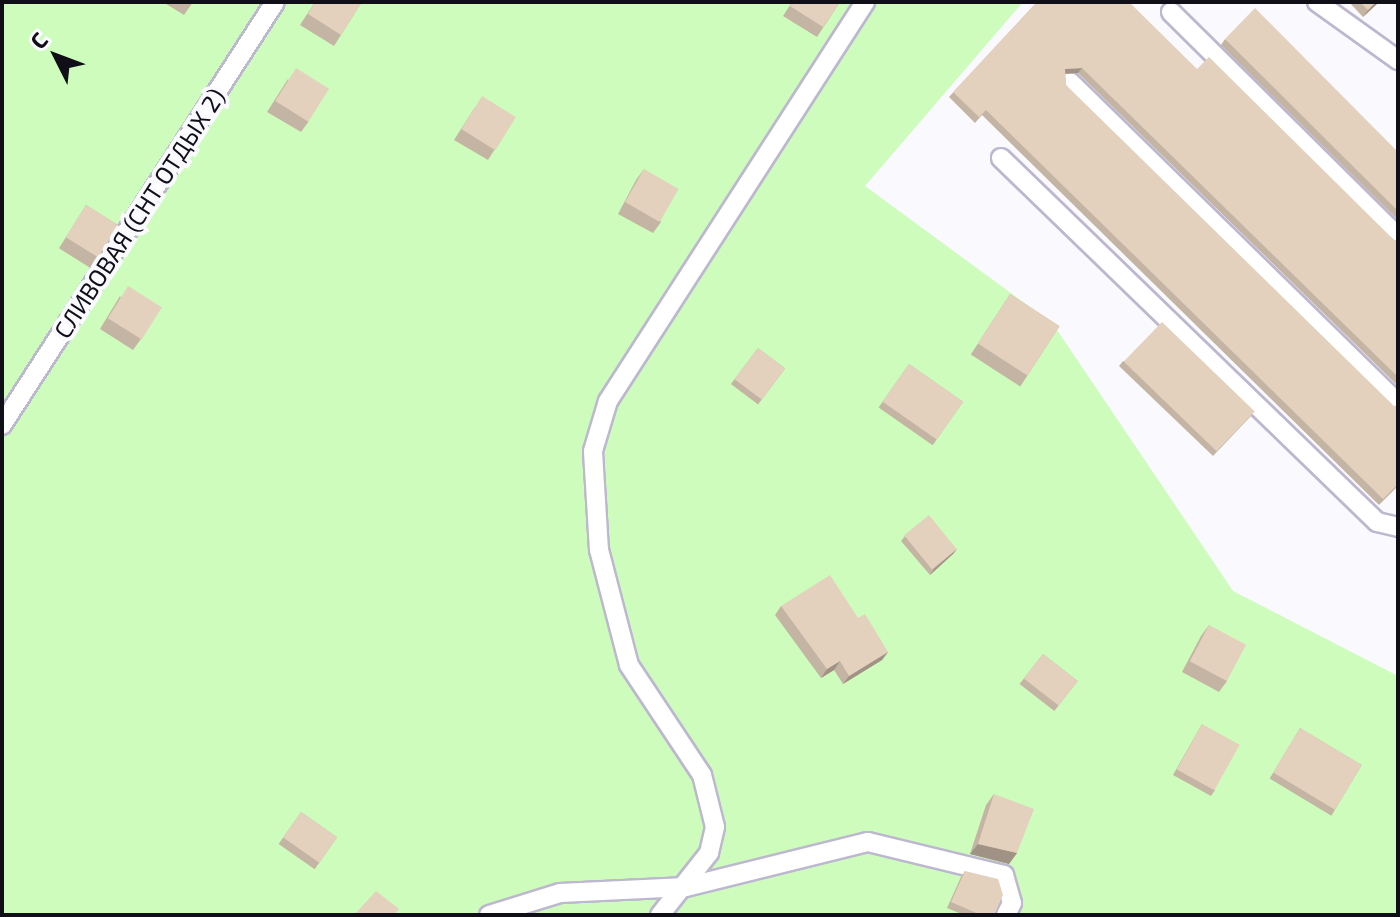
<!DOCTYPE html>
<html>
<head>
<meta charset="utf-8">
<style>
	body { margin:0 }
	#map { position:relative; width:1400px; height:917px; overflow:hidden; background:#faf9fe; font-family:"Exo 2",sans-serif }
	div>[style] { position:absolute }
	.green>* { inset:0; background:#cefcbd }
	.roads { filter:drop-shadow(2px 0 #bdb7cf) drop-shadow(-2px 0 #bdb7cf) drop-shadow(0 2px #bdb7cf) drop-shadow(0 -2px #bdb7cf) }
	.lane>* { height:18px; margin:-9px; padding:0 9px; transform-origin:9px; border-radius:9px; background:#fff }
	.wall>* { inset:0; background:#c4b4a3; transform-origin:0 0 }
	.shaded-wall>* { inset:0; background:#a09284 }
	.building>* { inset:0; background:#e4d1bd; transform-origin:0 0 }
	span { translate:-50% -50%; white-space:nowrap; text-align:center; line-height:1.15; -webkit-text-stroke:8px #faf9fe; paint-order:stroke }
	.street-label { font-size:24px; color:#100e17 }
	.frame { position:absolute; inset:0; border:4px solid #100e17; pointer-events:none }
	.north { position:absolute; left:16px; top:16px; width:80px; height:80px; -webkit-text-stroke:6px #faf9fe; paint-order:stroke; rotate:312deg; font-size:22px; font-weight:700; line-height:32px; text-align:center; color:#100e17 }
	.north::after { content:''; display:block; margin:auto; width:28px; height:36px; background:#100e17; clip-path:polygon(50% 0,100% 100%,50% 72%,0 100%) }
</style>
</head>
<body>
<div id="map">
	<div class="green">
		<div style="clip-path:polygon(2px 2px,1023px 2px,865px 186px,1053px 324px,1233px 591px,1398px 676px,1398px 915px,2px 915px)"></div>
	</div>
	<div class="roads">
		<div class="lane">
			<div style="left:1317px;top:2px;width:100px;rotate:35.6deg"></div>
			<div style="left:1171px;top:12px;width:320px;rotate:44.7deg"></div>
			<div style="left:1070px;top:82px;width:459px;rotate:44.4deg"></div>
			<div style="left:1001px;top:158px;width:523px;rotate:44.07deg"></div>
			<div style="left:1377px;top:522px;width:22px;rotate:13deg"></div>
			<div style="left:2px;top:425px;width:503px;rotate:-57.16deg"></div>
			<div style="left:489px;top:915px;width:74px;rotate:-17.2deg"></div>
			<div style="left:560px;top:893px;width:126px;rotate:-2.7deg"></div>
			<div style="left:686px;top:887px;width:187px;rotate:-13.9deg"></div>
			<div style="left:868px;top:842px;width:140px;rotate:13.6deg"></div>
			<div style="left:1004px;top:875px;width:29px;rotate:74deg"></div>
			<div style="left:1012px;top:903px;width:13px;rotate:117deg"></div>
			<div style="left:660px;top:915px;width:79px;rotate:-51.7deg"></div>
			<div style="left:709px;top:853px;width:27px;rotate:-77deg"></div>
			<div style="left:715px;top:827px;width:54px;rotate:-104deg"></div>
			<div style="left:702px;top:775px;width:132px;rotate:-123.6deg"></div>
			<div style="left:629px;top:665px;width:119px;rotate:-104.6deg"></div>
			<div style="left:599px;top:550px;width:99px;rotate:-93.5deg"></div>
			<div style="left:593px;top:451px;width:52px;rotate:-73.3deg"></div>
			<div style="left:608px;top:401px;width:475px;rotate:-57.2deg"></div>
		</div>
	</div>
	<div class="wall">
		<div style="clip-path:polygon(163px 2px,193px 2px,184px 15px)"></div>
		<div style="clip-path:polygon(315px 2px,362px 2px,334px 46px,300px 25px)"></div>
		<div style="clip-path:polygon(792px 2px,840px 2px,817px 37px,783px 16px)"></div>
		<div style="clip-path:polygon(1037px 2px,1197px 69px,1394px 240px,1398px 240px,1398px 386px,1078px 73px,1065px 74px,1066px 85px,1398px 486px,1379px 505px,982px 115px,975px 123px,949px 97px)"></div>
		<div style="clip-path:polygon(1349px 2px,1379px 2px,1363px 17px)"></div>
		<div style="clip-path:polygon(1225px 39px,1398px 152px,1398px 220px,1221px 45px)"></div>
		<div style="clip-path:polygon(288px 79px,309px 121px,301px 132px,267px 112px)"></div>
		<div style="clip-path:polygon(475px 107px,495px 149px,488px 160px,454px 140px)"></div>
		<div style="clip-path:polygon(644px 169px,661px 222px,653px 233px,618px 214px,636px 180px)"></div>
		<div style="left:86px;top:205px;width:38px;height:51px;rotate:32deg"></div>
		<div style="left:1010px;top:294px;width:59px;height:72px;rotate:33deg"></div>
		<div style="clip-path:polygon(120px 296px,141px 339px,133px 350px,100px 329px)"></div>
		<div style="left:758px;top:348px;width:34px;height:45px;rotate:37deg"></div>
		<div style="clip-path:polygon(1123px 361px,1251px 416px,1213px 456px,1119px 366px)"></div>
		<div style="left:909px;top:364px;width:66px;height:53px;rotate:35deg"></div>
		<div style="clip-path:polygon(905px 536px,957px 549px,953px 554px,930px 575px,901px 541px)"></div>
		<div style="clip-path:polygon(781px 606px,858px 618px,888px 652px,882px 660px,843px 684px,834px 670px,821px 678px,775px 615px)"></div>
		<div style="clip-path:polygon(1209px 625px,1227px 681px,1219px 692px,1182px 672px,1201px 636px)"></div>
		<div style="left:1043px;top:654px;width:44px;height:38px;rotate:38deg"></div>
		<div style="clip-path:polygon(1202px 724px,1215px 790px,1211px 796px,1173px 775px)"></div>
		<div style="left:1300px;top:728px;width:72px;height:59px;rotate:31deg"></div>
		<div style="clip-path:polygon(994px 794px,1017px 853px,1009px 864px,970px 854px,986px 805px)"></div>
		<div style="left:301px;top:812px;width:44px;height:39px;rotate:35deg"></div>
		<div style="clip-path:polygon(965px 871px,994px 915px,964px 915px,947px 908px,961px 877px)"></div>
	</div>
	<div class="shaded-wall">
		<div style="clip-path:polygon(1376px 2px,1379px 2px,1363px 17px,1368px 10px)"></div>
		<div style="clip-path:polygon(1082px 68px,1078px 73px,1061px 74px,1065px 69px)"></div>
		<div style="clip-path:polygon(957px 549px,953px 554px,930px 575px,934px 569px)"></div>
		<div style="clip-path:polygon(888px 652px,882px 660px,843px 684px,849px 676px)"></div>
		<div style="clip-path:polygon(840px 661px,834px 670px,821px 678px,827px 669px)"></div>
		<div style="clip-path:polygon(978px 844px,1017px 853px,1009px 864px,970px 854px)"></div>
	</div>
	<div class="building">
		<div style="clip-path:polygon(315px 2px,362px 2px,341px 35px,308px 14px)"></div>
		<div style="clip-path:polygon(792px 2px,840px 2px,823px 27px,790px 6px)"></div>
		<div style="clip-path:polygon(1037px 2px,1129px 2px,1197px 69px,1209px 57px,1394px 240px,1398px 240px,1398px 377px,1082px 68px,1065px 69px,1066px 85px,1394px 406px,1398px 405px,1398px 484px,1383px 499px,986px 110px,979px 117px,953px 92px)"></div>
		<div style="clip-path:polygon(1360px 2px,1376px 2px,1368px 10px)"></div>
		<div style="clip-path:polygon(1255px 8px,1398px 152px,1398px 211px,1225px 39px)"></div>
		<div style="left:296px;top:68px;width:39px;height:39px;rotate:32deg"></div>
		<div style="left:482px;top:96px;width:40px;height:39px;rotate:32deg"></div>
		<div style="left:644px;top:169px;width:40px;height:38px;rotate:30deg"></div>
		<div style="left:86px;top:205px;width:38px;height:38px;rotate:32deg"></div>
		<div style="left:128px;top:286px;width:40px;height:38px;rotate:32deg"></div>
		<div style="left:1010px;top:294px;width:59px;height:59px;rotate:33deg"></div>
		<div style="left:1162px;top:322px;width:129px;height:55px;rotate:44deg"></div>
		<div style="left:758px;top:348px;width:34px;height:39px;rotate:37deg"></div>
		<div style="left:909px;top:364px;width:66px;height:46px;rotate:35deg"></div>
		<div style="left:929px;top:515px;width:44px;height:32px;rotate:51deg"></div>
		<div style="clip-path:polygon(830px 575px,858px 618px,865px 614px,888px 652px,849px 676px,840px 661px,827px 669px,781px 606px)"></div>
		<div style="left:1209px;top:625px;width:42px;height:41px;rotate:28deg"></div>
		<div style="left:1043px;top:654px;width:44px;height:31px;rotate:38deg"></div>
		<div style="left:1202px;top:724px;width:43px;height:52px;rotate:29deg"></div>
		<div style="left:1300px;top:728px;width:72px;height:52px;rotate:31deg"></div>
		<div style="clip-path:polygon(994px 794px,1034px 809px,1017px 853px,978px 844px)"></div>
		<div style="left:301px;top:812px;width:44px;height:31px;rotate:35deg"></div>
		<div style="clip-path:polygon(965px 871px,998px 879px,1003px 895px,994px 915px,981px 915px,951px 902px)"></div>
		<div style="clip-path:polygon(376px 891px,399px 909px,394px 915px,355px 914px)"></div>
	</div>
	<div class="street-label">
		<span style="left:139px;top:213px;rotate:-57deg">СЛИВОВАЯ (СНТ ОТДЫХ 2)</span>
	</div>
	<div class="frame"></div>
	<div class="north">С</div>
</div>
</body>
</html>
